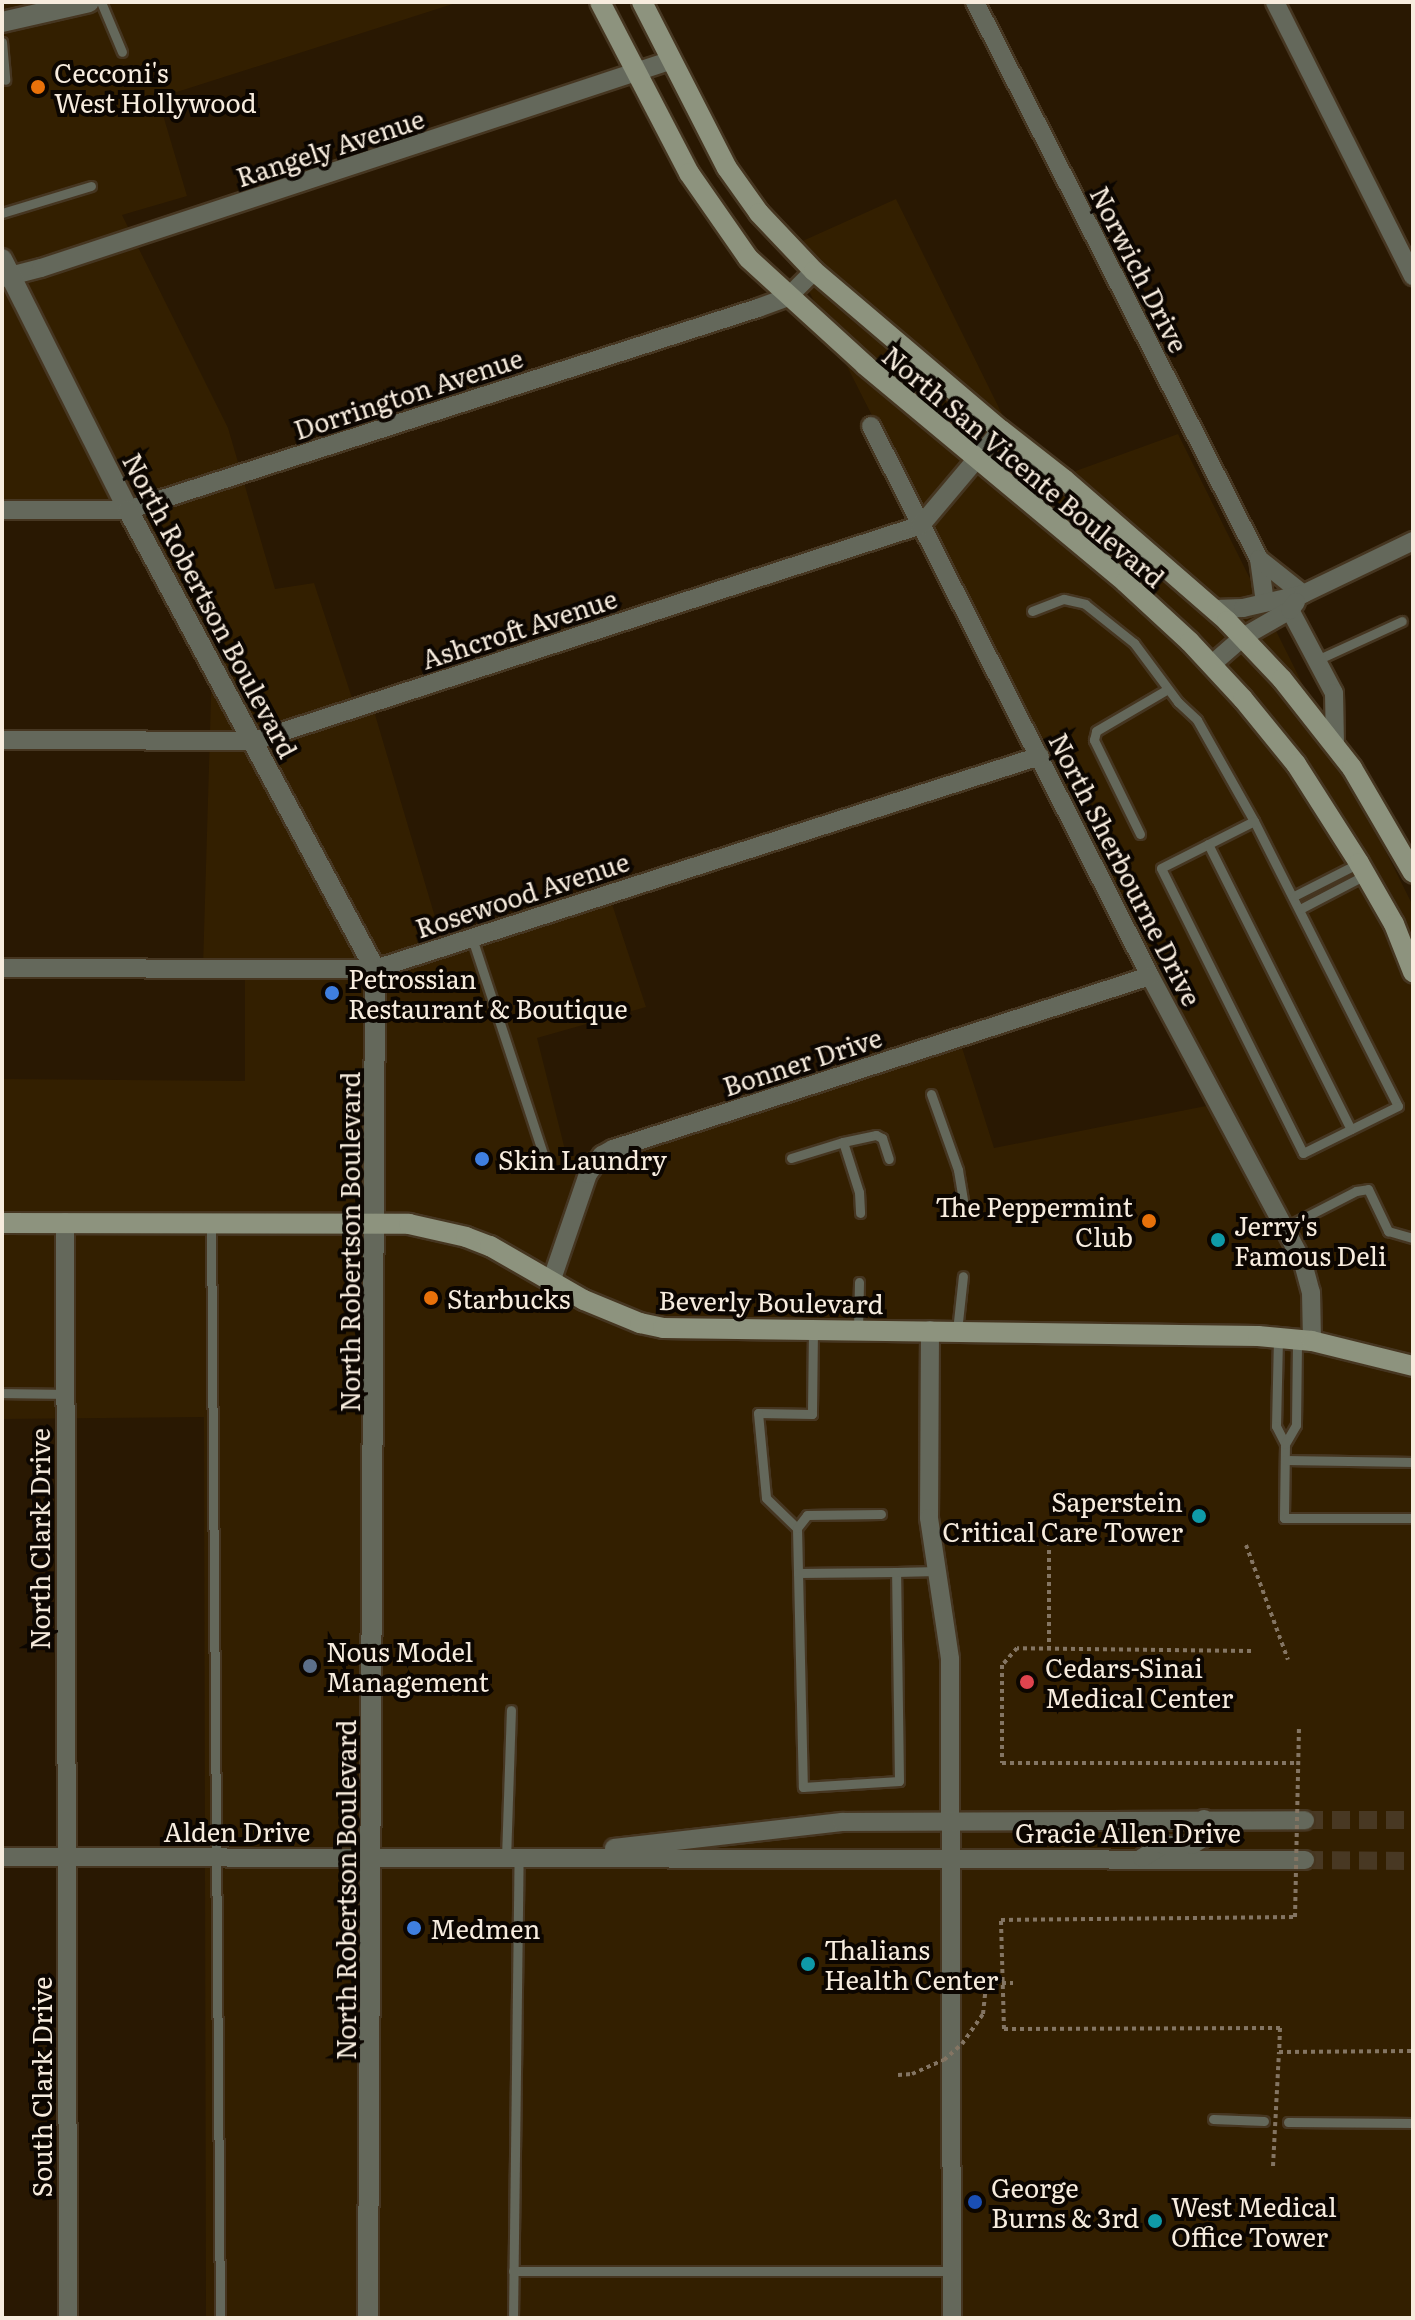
<!DOCTYPE html>
<html>
<head>
<meta charset="utf-8">
<style>
	body { margin:0 }
	#map { position:relative; width:1415px; height:2320px; overflow:hidden; background:#291802; font-family:Literata,serif }
	div>[style] { position:absolute }
	.built>* { inset:0; background:#331f00 }
	.minor-tunnel>* { height:18px; margin-top:-9px; transform-origin:0; background:repeating-linear-gradient(90deg,#483823 0 18px,transparent 0 27px) }
	.path>* { height:4px; margin-top:-2px; transform-origin:0; background:repeating-linear-gradient(90deg,#847563 0 4px,transparent 0 8px) }
	.roads { filter:drop-shadow(2px 0 #463621) drop-shadow(-2px 0 #463621) drop-shadow(0 2px #463621) drop-shadow(0 -2px #463621) }
	.service>* { height:9px; margin:-4.5px; padding:0 4.5px; transform-origin:4.5px; border-radius:4.5px; background:#64685b }
	.minor>* { height:18px; margin:-9px; padding:0 9px; transform-origin:9px; border-radius:9px; background:#64685b }
	.tertiary>* { height:20px; margin:-10px; padding:0 10px; transform-origin:10px; border-radius:10px; background:#64685b }
	.secondary>* { height:20px; margin:-10px; padding:0 10px; transform-origin:10px; border-radius:10px; background:#8d937e }
	.path-bridge>* { height:4px; margin-top:-2px; transform-origin:0; background:repeating-linear-gradient(90deg,#847563 0 4px,transparent 0 8px) }
	.dots>* { width:22px; height:22px; translate:-50% -50%; box-sizing:border-box; border:4px solid #0c0601; border-radius:50% }
	span { translate:-50% -50%; white-space:nowrap; text-align:center; line-height:1.15; -webkit-text-stroke:8px #0c0601; paint-order:stroke }
	.poi-label { font-size:26px; color:#f7ecde }
	.left { translate:0 -50%; text-align:left }
	.right { translate:-100% -50%; text-align:right }
	.street-label { font-size:26px; color:#f7ecde }
	.frame { position:absolute; inset:0; border:4px solid #f7ecde; pointer-events:none }
</style>
</head>
<body>
<div id="map">
	<div class="built">
		<div style="clip-path:polygon(2px 2px,459px 2px,158px 98px,187px 196px,122px 215px,228px 428px,275px 589px,314px 583px,354px 704px,371px 701px,443px 944px,610px 898px,646px 1007px,537px 1038px,567px 1158px,957px 1032px,994px 1148px,1221px 1103px,787px 248px,896px 199px,1037px 485px,1178px 434px,1413px 906px,1413px 2318px,206px 2318px,204px 1417px,2px 1419px,2px 1079px,245px 1081px,245px 966px,203px 967px,212px 665px,128px 508px,2px 510px)"></div>
	</div>
	<div class="minor-tunnel">
		<div style="left:1305px;top:1820px;width:108px"></div>
		<div style="left:1305px;top:1860px;width:108px;rotate:0.5deg"></div>
	</div>
	<div class="path">
		<div style="left:1049px;top:1542px;width:106px;rotate:90deg"></div>
		<div style="left:1246px;top:1545px;width:122px;rotate:69.9deg"></div>
		<div style="left:1251px;top:1651px;width:234px;rotate:-179.3deg"></div>
		<div style="left:1017px;top:1648px;width:23px;rotate:131deg"></div>
		<div style="left:1002px;top:1665px;width:98px;rotate:90deg"></div>
		<div style="left:1002px;top:1763px;width:296px"></div>
		<div style="left:1280px;top:2028px;width:24px;rotate:92deg"></div>
		<div style="left:1279px;top:2052px;width:134px;rotate:-0.4deg"></div>
	</div>
	<div class="roads">
		<div class="service">
			<div style="left:101px;top:2px;width:54px;rotate:67.2deg"></div>
			<div style="left:2px;top:42px;width:38px;rotate:85deg"></div>
			<div style="left:2px;top:213px;width:93px;rotate:-16.9deg"></div>
			<div style="left:1032px;top:611px;width:34px;rotate:-21deg"></div>
			<div style="left:1064px;top:599px;width:22px;rotate:13deg"></div>
			<div style="left:1085px;top:604px;width:63px;rotate:38.5deg"></div>
			<div style="left:1134px;top:643px;width:74px;rotate:53.3deg"></div>
			<div style="left:1178px;top:702px;width:26px;rotate:43deg"></div>
			<div style="left:1197px;top:720px;width:116px;rotate:60.6deg"></div>
			<div style="left:1319px;top:659px;width:91px;rotate:-24.6deg"></div>
			<div style="left:1254px;top:821px;width:319px;rotate:63.2deg"></div>
			<div style="left:1398px;top:1106px;width:106px;rotate:153.7deg"></div>
			<div style="left:1303px;top:1153px;width:318px;rotate:-116.5deg"></div>
			<div style="left:1161px;top:868px;width:104px;rotate:-26.8deg"></div>
			<div style="left:1140px;top:834px;width:105px;rotate:-116.1deg"></div>
			<div style="left:1094px;top:740px;width:9px;rotate:-77deg"></div>
			<div style="left:1096px;top:731px;width:83px;rotate:-30.3deg"></div>
			<div style="left:1208px;top:844px;width:319px;rotate:63.4deg"></div>
			<div style="left:1294px;top:896px;width:73px;rotate:-26.9deg"></div>
			<div style="left:1300px;top:909px;width:73px;rotate:-27.6deg"></div>
			<div style="left:472px;top:938px;width:227px;rotate:71.8deg"></div>
			<div style="left:931px;top:1094px;width:81px;rotate:70.4deg"></div>
			<div style="left:958px;top:1170px;width:43px;rotate:80.5deg"></div>
			<div style="left:843px;top:1142px;width:34px;rotate:-12deg"></div>
			<div style="left:876px;top:1135px;width:7px;rotate:27deg"></div>
			<div style="left:882px;top:1138px;width:22px;rotate:72deg"></div>
			<div style="left:791px;top:1158px;width:54px;rotate:-17.1deg"></div>
			<div style="left:843px;top:1142px;width:52px;rotate:72.3deg"></div>
			<div style="left:859px;top:1192px;width:21px;rotate:87deg"></div>
			<div style="left:211px;top:1223px;width:1095px;rotate:89.53deg"></div>
			<div style="left:1284px;top:1228px;width:81px;rotate:-27.2deg"></div>
			<div style="left:1356px;top:1191px;width:12px;rotate:-9deg"></div>
			<div style="left:1368px;top:1189px;width:47px;rotate:64.5deg"></div>
			<div style="left:1388px;top:1231px;width:26px;rotate:16deg"></div>
			<div style="left:813px;top:1329px;width:85px;rotate:90.7deg"></div>
			<div style="left:812px;top:1414px;width:54px;rotate:-178.9deg"></div>
			<div style="left:758px;top:1413px;width:85px;rotate:84.6deg"></div>
			<div style="left:766px;top:1498px;width:43px;rotate:44.1deg"></div>
			<div style="left:797px;top:1528px;width:259px;rotate:88.7deg"></div>
			<div style="left:803px;top:1787px;width:96px;rotate:-3.6deg"></div>
			<div style="left:899px;top:1781px;width:209px;rotate:-90.8deg"></div>
			<div style="left:896px;top:1572px;width:42px;rotate:-1.4deg"></div>
			<div style="left:858px;top:1330px;width:48px;rotate:-88.8deg"></div>
			<div style="left:957px;top:1331px;width:55px;rotate:-83.8deg"></div>
			<div style="left:1278px;top:1338px;width:88px;rotate:91.3deg"></div>
			<div style="left:1276px;top:1426px;width:20px;rotate:63deg"></div>
			<div style="left:1285px;top:1444px;width:74px;rotate:90.8deg"></div>
			<div style="left:1284px;top:1518px;width:129px"></div>
			<div style="left:2px;top:1393px;width:63px;rotate:0.9deg"></div>
			<div style="left:1285px;top:1444px;width:22px;rotate:-60deg"></div>
			<div style="left:1296px;top:1425px;width:86px;rotate:-89.3deg"></div>
			<div style="left:1285px;top:1460px;width:128px;rotate:0.9deg"></div>
			<div style="left:797px;top:1528px;width:16px;rotate:-52deg"></div>
			<div style="left:807px;top:1515px;width:74px;rotate:-0.8deg"></div>
			<div style="left:798px;top:1573px;width:98px;rotate:-0.6deg"></div>
			<div style="left:506px;top:1859px;width:149px;rotate:-88.1deg"></div>
			<div style="left:1213px;top:2119px;width:51px;rotate:2.2deg"></div>
			<div style="left:1288px;top:2122px;width:125px;rotate:0.5deg"></div>
			<div style="left:513px;top:2271px;width:439px"></div>
			<div style="left:513px;top:2318px;width:459px;rotate:-89.3deg"></div>
		</div>
		<div class="minor">
			<div style="left:975px;top:2px;width:625px;rotate:62.98deg"></div>
			<div style="left:1259px;top:559px;width:44px;rotate:82.2deg"></div>
			<div style="left:1275px;top:2px;width:307px;rotate:63.3deg"></div>
			<div style="left:2px;top:278px;width:40px;rotate:-14.4deg"></div>
			<div style="left:41px;top:268px;width:664px;rotate:-18.24deg"></div>
			<div style="left:871px;top:426px;width:617px;rotate:63.1deg"></div>
			<div style="left:1150px;top:976px;width:325px;rotate:61.9deg"></div>
			<div style="left:1303px;top:1263px;width:30px;rotate:75deg"></div>
			<div style="left:1311px;top:1292px;width:49px;rotate:88.8deg"></div>
			<div style="left:2px;top:510px;width:126px"></div>
			<div style="left:128px;top:510px;width:662px;rotate:-17.78deg"></div>
			<div style="left:758px;top:308px;width:32px;rotate:-20deg"></div>
			<div style="left:788px;top:297px;width:37px;rotate:-45deg"></div>
			<div style="left:1259px;top:559px;width:56px;rotate:38.5deg"></div>
			<div style="left:1215px;top:609px;width:28px;rotate:-2deg"></div>
			<div style="left:1243px;top:608px;width:62px;rotate:-13.1deg"></div>
			<div style="left:1303px;top:594px;width:122px;rotate:-25.7deg"></div>
			<div style="left:1290px;top:610px;width:94px;rotate:62.1deg"></div>
			<div style="left:1334px;top:693px;width:53px;rotate:88.9deg"></div>
			<div style="left:1211px;top:665px;width:43px;rotate:-41.2deg"></div>
			<div style="left:1243px;top:637px;width:54px;rotate:-29.9deg"></div>
			<div style="left:1290px;top:610px;width:10px;rotate:-53deg"></div>
			<div style="left:2px;top:740px;width:252px;rotate:0.2deg"></div>
			<div style="left:254px;top:741px;width:701px;rotate:-17.94deg"></div>
			<div style="left:921px;top:525px;width:124px;rotate:-49.9deg"></div>
			<div style="left:2px;top:968px;width:373px;rotate:0.2deg"></div>
			<div style="left:375px;top:969px;width:698px;rotate:-17.76deg"></div>
			<div style="left:65px;top:1222px;width:1096px;rotate:89.84deg"></div>
			<div style="left:551px;top:1282px;width:114px;rotate:-71.1deg"></div>
			<div style="left:588px;top:1174px;width:24px;rotate:-54deg"></div>
			<div style="left:602px;top:1155px;width:13px;rotate:-29deg"></div>
			<div style="left:613px;top:1149px;width:564px;rotate:-17.86deg"></div>
			<div style="left:930px;top:1330px;width:188px;rotate:90.3deg"></div>
			<div style="left:929px;top:1518px;width:143px;rotate:81.5deg"></div>
			<div style="left:950px;top:1659px;width:659px;rotate:89.83deg"></div>
			<div style="left:614px;top:1848px;width:229px;rotate:-6.5deg"></div>
			<div style="left:842px;top:1822px;width:463px;rotate:-0.2deg"></div>
			<div style="left:2px;top:1857px;width:1303px;rotate:0.13deg"></div>
			<div style="left:1142px;top:1858px;width:25px;rotate:-32deg"></div>
			<div style="left:1163px;top:1845px;width:29px"></div>
			<div style="left:1192px;top:1845px;width:13px;rotate:-32deg"></div>
			<div style="left:1203px;top:1838px;width:19px;rotate:-87deg"></div>
		</div>
		<div class="tertiary">
			<div style="left:2px;top:22px;width:89px;rotate:-12.9deg"></div>
			<div style="left:2px;top:259px;width:281px;rotate:63.3deg"></div>
			<div style="left:128px;top:510px;width:521px;rotate:61.71deg"></div>
			<div style="left:375px;top:969px;width:1349px;rotate:90.3deg"></div>
		</div>
		<div class="secondary">
			<div style="left:600px;top:2px;width:193px;rotate:62.5deg"></div>
			<div style="left:689px;top:173px;width:103px;rotate:55.2deg"></div>
			<div style="left:748px;top:258px;width:159px;rotate:42.4deg"></div>
			<div style="left:865px;top:365px;width:339px;rotate:39.8deg"></div>
			<div style="left:1125px;top:582px;width:88px;rotate:42.7deg"></div>
			<div style="left:1190px;top:642px;width:78px;rotate:47.1deg"></div>
			<div style="left:1243px;top:699px;width:84px;rotate:50.8deg"></div>
			<div style="left:1296px;top:764px;width:117px;rotate:57.5deg"></div>
			<div style="left:1359px;top:863px;width:70px;rotate:60.2deg"></div>
			<div style="left:1394px;top:924px;width:52px;rotate:68.4deg"></div>
			<div style="left:642px;top:2px;width:186px;rotate:62.9deg"></div>
			<div style="left:727px;top:168px;width:55px;rotate:54.6deg"></div>
			<div style="left:759px;top:213px;width:80px;rotate:46.5deg"></div>
			<div style="left:814px;top:271px;width:245px;rotate:40.4deg"></div>
			<div style="left:1001px;top:430px;width:81px;rotate:38deg"></div>
			<div style="left:1065px;top:480px;width:215px;rotate:41deg"></div>
			<div style="left:1227px;top:621px;width:80px;rotate:46.5deg"></div>
			<div style="left:1282px;top:679px;width:113px;rotate:51.8deg"></div>
			<div style="left:1352px;top:768px;width:121px;rotate:59.8deg"></div>
			<div style="left:2px;top:1223px;width:407px;rotate:0.1deg"></div>
			<div style="left:409px;top:1224px;width:58px;rotate:12.8deg"></div>
			<div style="left:466px;top:1237px;width:26px;rotate:21deg"></div>
			<div style="left:490px;top:1246px;width:108px;rotate:29.9deg"></div>
			<div style="left:584px;top:1300px;width:61px;rotate:22.3deg"></div>
			<div style="left:640px;top:1323px;width:24px;rotate:12deg"></div>
			<div style="left:663px;top:1328px;width:595px;rotate:0.77deg"></div>
			<div style="left:1258px;top:1336px;width:54px;rotate:5.3deg"></div>
			<div style="left:1312px;top:1341px;width:104px;rotate:13.9deg"></div>
		</div>
	</div>
	<div class="path-bridge">
		<div style="left:1280px;top:2028px;width:276px;rotate:179.8deg"></div>
		<div style="left:1004px;top:2029px;width:109px;rotate:-91.6deg"></div>
		<div style="left:1001px;top:1920px;width:294px;rotate:-0.6deg"></div>
		<div style="left:1295px;top:1917px;width:190px;rotate:-88.8deg"></div>
		<div style="left:898px;top:2075px;width:14px;rotate:-4deg"></div>
		<div style="left:912px;top:2074px;width:35px;rotate:-24deg"></div>
		<div style="left:944px;top:2060px;width:24px;rotate:-42deg"></div>
		<div style="left:962px;top:2044px;width:37px;rotate:-55deg"></div>
		<div style="left:983px;top:2014px;width:31px;rotate:-84deg"></div>
		<div style="left:986px;top:1983px;width:27px"></div>
		<div style="left:1273px;top:2166px;width:114px;rotate:-87deg"></div>
	</div>
	<div class="dots">
		<div style="left:38px;top:87px;background:#e8710a"></div>
		<div style="left:332px;top:993px;background:#3f7fe0"></div>
		<div style="left:482px;top:1159px;background:#3f7fe0"></div>
		<div style="left:1149px;top:1221px;background:#e8710a"></div>
		<div style="left:1218px;top:1240px;background:#0f9aa8"></div>
		<div style="left:431px;top:1298px;background:#e8710a"></div>
		<div style="left:1199px;top:1516px;background:#0f9aa8"></div>
		<div style="left:310px;top:1666px;background:#5c6f8a"></div>
		<div style="left:1027px;top:1682px;background:#e0444e"></div>
		<div style="left:414px;top:1928px;background:#3f7fe0"></div>
		<div style="left:808px;top:1964px;background:#0f9aa8"></div>
		<div style="left:975px;top:2202px;background:#1a4fb4"></div>
		<div style="left:1155px;top:2221px;background:#0f9aa8"></div>
	</div>
	<div class="poi-label">
		<span class="left" style="left:54px;top:87px">Cecconi's<br>West Hollywood</span>
		<span class="left" style="left:348px;top:993px">Petrossian<br>Restaurant &amp; Boutique</span>
		<span class="left" style="left:498px;top:1159px">Skin Laundry</span>
		<span class="right" style="left:1133px;top:1221px">The Peppermint<br>Club</span>
		<span class="left" style="left:1234px;top:1240px">Jerry's<br>Famous Deli</span>
		<span class="left" style="left:447px;top:1298px">Starbucks</span>
		<span class="right" style="left:1183px;top:1516px">Saperstein<br>Critical Care Tower</span>
		<span class="left" style="left:326px;top:1666px">Nous Model<br>Management</span>
		<span class="left" style="left:1045px;top:1682px">Cedars-Sinai<br>Medical Center</span>
		<span class="left" style="left:430px;top:1928px">Medmen</span>
		<span class="left" style="left:824px;top:1964px">Thalians<br>Health Center</span>
		<span class="left" style="left:991px;top:2202px">George<br>Burns &amp; 3rd</span>
		<span class="left" style="left:1171px;top:2221px">West Medical<br>Office Tower</span>
	</div>
	<div class="street-label">
		<span style="left:330px;top:147px;rotate:-18deg">Rangely Avenue</span>
		<span style="left:1140px;top:269px;rotate:63deg">Norwich Drive</span>
		<span style="left:408px;top:393px;rotate:-18deg">Dorrington Avenue</span>
		<span style="left:1024px;top:466px;rotate:40deg">North San Vicente Boulevard</span>
		<span style="left:211px;top:605px;rotate:62deg">North Robertson Boulevard</span>
		<span style="left:519px;top:628px;rotate:-18deg">Ashcroft Avenue</span>
		<span style="left:1126px;top:869px;rotate:63deg">North Sherbourne Drive</span>
		<span style="left:522px;top:894px;rotate:-18deg">Rosewood Avenue</span>
		<span style="left:802px;top:1061px;rotate:-18deg">Bonner Drive</span>
		<span style="left:349px;top:1242px;rotate:-90deg">North Robertson Boulevard</span>
		<span style="left:771px;top:1301px;rotate:1deg">Beverly Boulevard</span>
		<span style="left:39px;top:1539px;rotate:-90deg">North Clark Drive</span>
		<span style="left:237px;top:1831px">Alden Drive</span>
		<span style="left:1128px;top:1832px">Gracie Allen Drive</span>
		<span style="left:345px;top:1890px;rotate:-90deg">North Robertson Boulevard</span>
		<span style="left:41px;top:2087px;rotate:-90deg">South Clark Drive</span>
	</div>
	<div class="frame"></div>
</div>
</body>
</html>
